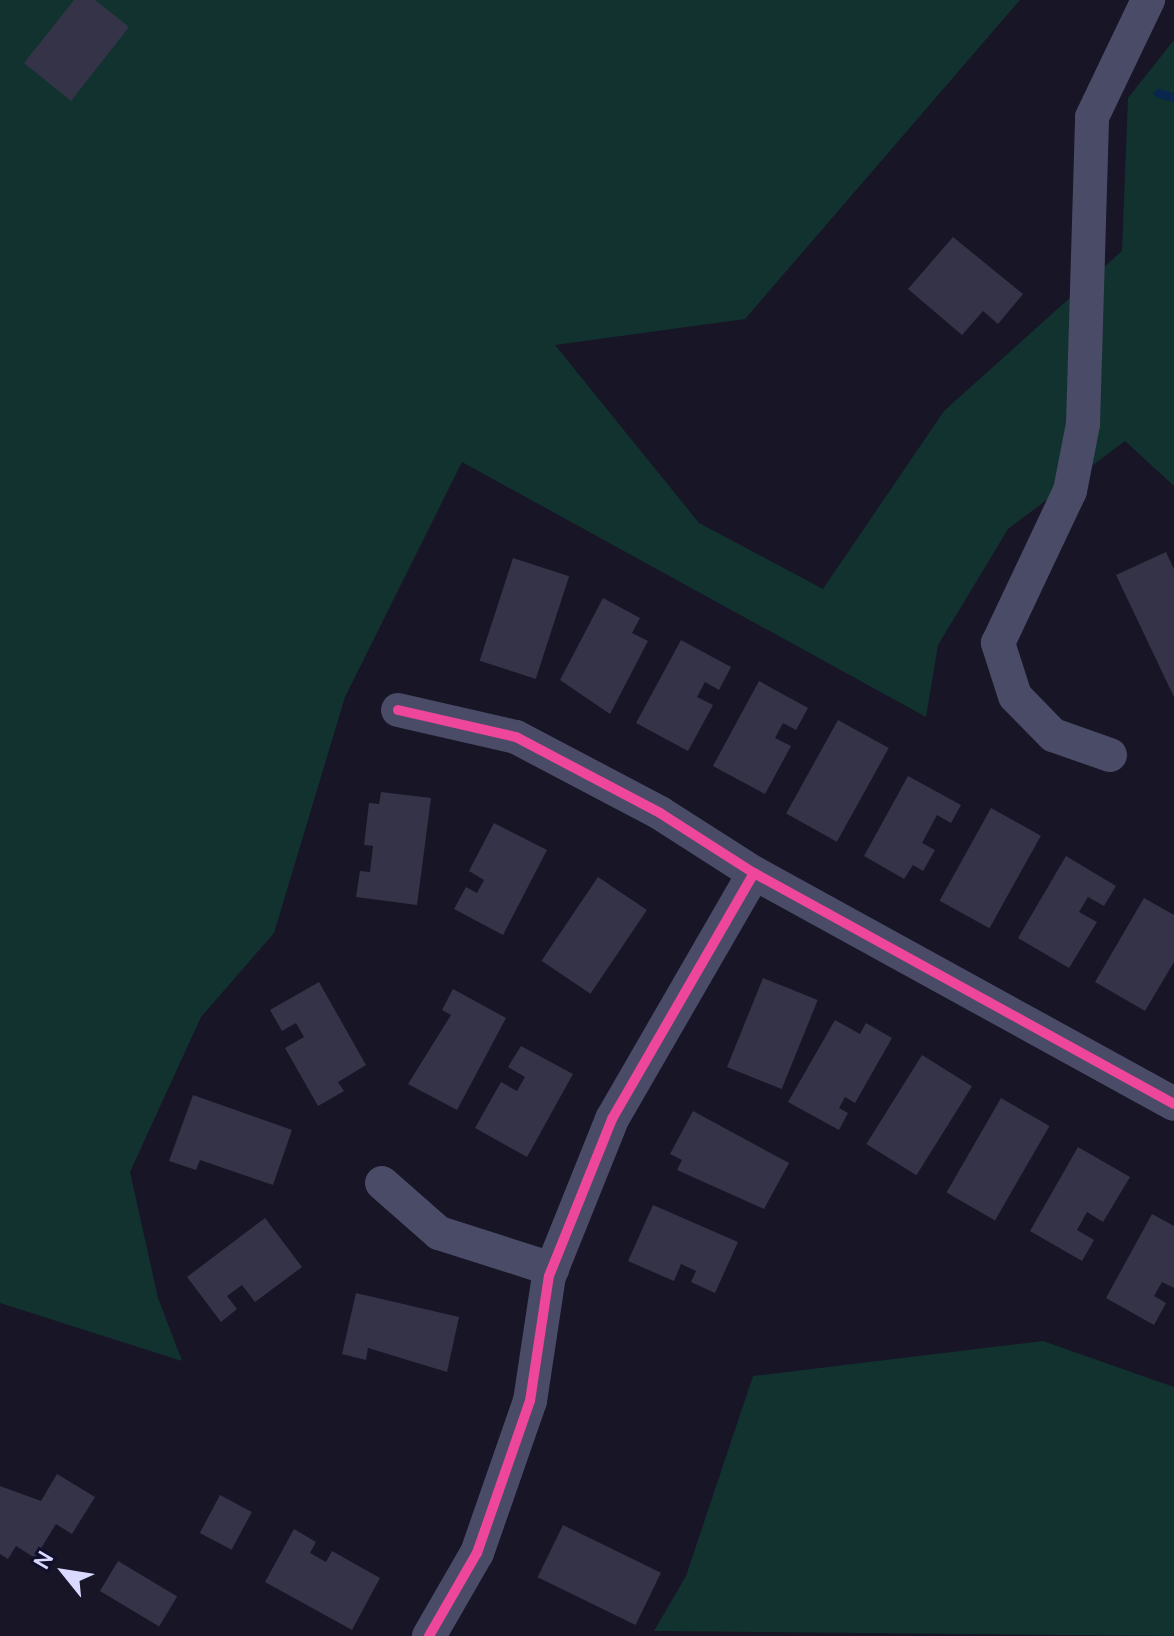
<!DOCTYPE html>
<html>
<head>
<meta charset="utf-8">
<style>
	body { margin:0 }
	#map { position:relative; width:1174px; height:1636px; overflow:hidden; background:#171526; font-family:Manrope,sans-serif }
	div>[style] { position:absolute }
	.green>* { inset:0; background:#123230 }
	.stream>* { height:9px; margin:-4.5px; padding:0 4.5px; transform-origin:4.5px; border-radius:4.5px; background:#09274d }
	.building>* { inset:0; background:#353347; transform-origin:0 0 }
	.minor>* { height:34px; margin:-17px; padding:0 17px; transform-origin:17px; border-radius:17px; background:#4a4b66 }
	.cycleway>* { height:10px; margin:-5px; padding:0 5px; transform-origin:5px; border-radius:5px; background:#ed469a }
	span { translate:-50% -50%; white-space:nowrap; text-align:center; line-height:1.15; -webkit-text-stroke:7px #110f2c; paint-order:stroke }
	.north { position:absolute; left:24px; top:1532px; width:80px; height:80px; -webkit-text-stroke:6px #110f2c; paint-order:stroke; rotate:300deg; font-size:22px; font-weight:700; line-height:32px; text-align:center; color:#dad9ff }
	.north::after { content:''; display:block; margin:auto; width:28px; height:36px; background:#dad9ff; clip-path:polygon(50% 0,100% 100%,50% 72%,0 100%) }
</style>
</head>
<body>
<div id="map">
	<div class="green">
		<div style="clip-path:polygon(0 0,1020px 0,745px 319px,555px 345px,699px 523px,823px 589px,944px 411px,1122px 251px,1128px 98px,1174px 40px,1174px 486px,1125px 441px,1008px 529px,938px 645px,926px 717px,462px 462px,345px 697px,274px 933px,201px 1017px,130px 1172px,158px 1298px,182px 1361px,0 1303px)"></div>
		<div style="clip-path:polygon(1043px 1341px,1174px 1387px,1174px 1636px,654px 1631px,686px 1576px,753px 1376px)"></div>
	</div>
	<div class="stream">
		<div style="left:1158px;top:93px;width:16px;rotate:14deg"></div>
	</div>
	<div class="building">
		<div style="clip-path:polygon(74px 0,95px 0,129px 27px,71px 101px,24px 63px)"></div>
		<div style="clip-path:polygon(953px 237px,1023px 294px,998px 324px,983px 311px,962px 335px,908px 289px)"></div>
		<div style="clip-path:polygon(1166px 552px,1174px 569px,1174px 697px,1116px 575px)"></div>
		<div style="left:513px;top:558px;width:59px;height:108px;rotate:18deg"></div>
		<div style="clip-path:polygon(603px 598px,640px 618px,632px 633px,648px 641px,610px 714px,560px 680px)"></div>
		<div style="clip-path:polygon(681px 640px,731px 667px,719px 690px,705px 682px,697px 697px,713px 705px,688px 751px,636px 723px)"></div>
		<div style="clip-path:polygon(759px 681px,808px 708px,796px 730px,783px 723px,775px 738px,791px 746px,765px 794px,713px 766px)"></div>
		<div style="left:838px;top:720px;width:58px;height:107px;rotate:29deg"></div>
		<div style="clip-path:polygon(908px 776px,961px 805px,951px 823px,937px 815px,922px 843px,935px 850px,923px 871px,913px 865px,904px 879px,864px 856px)"></div>
		<div style="clip-path:polygon(381px 792px,431px 798px,417px 905px,356px 897px,360px 871px,370px 872px,373px 846px,364px 845px,369px 803px,379px 804px)"></div>
		<div style="left:991px;top:808px;width:57px;height:106px;rotate:29deg"></div>
		<div style="clip-path:polygon(494px 823px,547px 850px,503px 935px,454px 909px,466px 887px,477px 893px,484px 880px,469px 871px)"></div>
		<div style="clip-path:polygon(1066px 856px,1116px 886px,1104px 906px,1088px 897px,1079px 912px,1097px 922px,1069px 968px,1018px 938px)"></div>
		<div style="left:598px;top:877px;width:59px;height:101px;rotate:34deg"></div>
		<div style="clip-path:polygon(1144px 898px,1174px 915px,1174px 962px,1145px 1011px,1095px 982px)"></div>
		<div style="left:763px;top:978px;width:59px;height:96px;rotate:22deg"></div>
		<div style="clip-path:polygon(319px 982px,366px 1065px,338px 1082px,344px 1091px,318px 1106px,285px 1048px,304px 1037px,296px 1023px,282px 1031px,270px 1010px)"></div>
		<div style="clip-path:polygon(453px 989px,506px 1018px,457px 1110px,408px 1084px,451px 1015px,442px 1010px)"></div>
		<div style="clip-path:polygon(835px 1020px,860px 1034px,866px 1023px,892px 1038px,855px 1103px,845px 1097px,839px 1108px,848px 1113px,839px 1130px,788px 1102px)"></div>
		<div style="clip-path:polygon(521px 1046px,573px 1074px,527px 1157px,475px 1128px,501px 1082px,517px 1091px,525px 1077px,508px 1067px)"></div>
		<div style="left:922px;top:1055px;width:59px;height:105px;rotate:32deg"></div>
		<div style="clip-path:polygon(193px 1095px,292px 1130px,273px 1185px,200px 1160px,196px 1170px,169px 1161px)"></div>
		<div style="left:1001px;top:1098px;width:56px;height:109px;rotate:30deg"></div>
		<div style="clip-path:polygon(693px 1111px,789px 1163px,764px 1209px,677px 1170px,682px 1160px,670px 1154px)"></div>
		<div style="clip-path:polygon(1078px 1147px,1130px 1177px,1103px 1222px,1087px 1212px,1077px 1230px,1094px 1240px,1082px 1261px,1030px 1231px)"></div>
		<div style="clip-path:polygon(653px 1205px,738px 1242px,715px 1293px,691px 1282px,696px 1271px,681px 1264px,674px 1281px,628px 1261px)"></div>
		<div style="clip-path:polygon(1152px 1214px,1174px 1226px,1174px 1288px,1162px 1282px,1154px 1296px,1166px 1303px,1154px 1325px,1106px 1298px)"></div>
		<div style="clip-path:polygon(265px 1218px,302px 1267px,255px 1302px,242px 1285px,227px 1296px,237px 1309px,221px 1322px,187px 1277px)"></div>
		<div style="clip-path:polygon(356px 1293px,459px 1317px,447px 1372px,368px 1348px,366px 1360px,342px 1354px)"></div>
		<div style="clip-path:polygon(57px 1474px,95px 1497px,72px 1534px,56px 1524px,35px 1558px,16px 1546px,8px 1559px,0 1554px,0 1486px,41px 1501px)"></div>
		<div style="left:220px;top:1495px;width:36px;height:43px;rotate:28deg"></div>
		<div style="left:563px;top:1525px;width:109px;height:58px;rotate:26deg"></div>
		<div style="clip-path:polygon(294px 1529px,316px 1542px,310px 1553px,326px 1562px,332px 1551px,380px 1578px,352px 1630px,265px 1582px)"></div>
		<div style="left:118px;top:1561px;width:69px;height:35px;rotate:31deg"></div>
	</div>
	<div class="minor">
		<div style="left:398px;top:710px;width:121px;rotate:12.9deg"></div>
		<div style="left:516px;top:737px;width:163px;rotate:27.8deg"></div>
		<div style="left:660px;top:813px;width:112px;rotate:32.6deg"></div>
		<div style="left:1110px;top:755px;width:60px;rotate:-160.7deg"></div>
		<div style="left:1053px;top:735px;width:54px;rotate:-134.3deg"></div>
		<div style="left:1015px;top:696px;width:56px;rotate:-107.8deg"></div>
		<div style="left:998px;top:643px;width:168px;rotate:-64.7deg"></div>
		<div style="left:1070px;top:491px;width:68px;rotate:-79deg"></div>
		<div style="left:1083px;top:424px;width:307px;rotate:-88.3deg"></div>
		<div style="left:1092px;top:117px;width:130px;rotate:-64.4deg"></div>
		<div style="left:382px;top:1183px;width:76px;rotate:41.3deg"></div>
		<div style="left:439px;top:1233px;width:119px;rotate:17.7deg"></div>
		<div style="left:429px;top:1636px;width:96px;rotate:-60deg"></div>
		<div style="left:477px;top:1553px;width:161px;rotate:-70.8deg"></div>
		<div style="left:530px;top:1401px;width:126px;rotate:-81.4deg"></div>
		<div style="left:549px;top:1276px;width:169px;rotate:-68.1deg"></div>
		<div style="left:612px;top:1119px;width:284px;rotate:-60deg"></div>
		<div style="left:754px;top:873px;width:479px;rotate:28.8deg"></div>
	</div>
	<div class="cycleway">
		<div style="left:398px;top:710px;width:121px;rotate:12.9deg"></div>
		<div style="left:516px;top:737px;width:163px;rotate:27.8deg"></div>
		<div style="left:660px;top:813px;width:112px;rotate:32.6deg"></div>
		<div style="left:429px;top:1636px;width:96px;rotate:-60deg"></div>
		<div style="left:477px;top:1553px;width:161px;rotate:-70.8deg"></div>
		<div style="left:530px;top:1401px;width:126px;rotate:-81.4deg"></div>
		<div style="left:549px;top:1276px;width:169px;rotate:-68.1deg"></div>
		<div style="left:612px;top:1119px;width:284px;rotate:-60deg"></div>
		<div style="left:754px;top:873px;width:479px;rotate:28.8deg"></div>
	</div>
	<div class="north">N</div>
</div>
</body>
</html>
